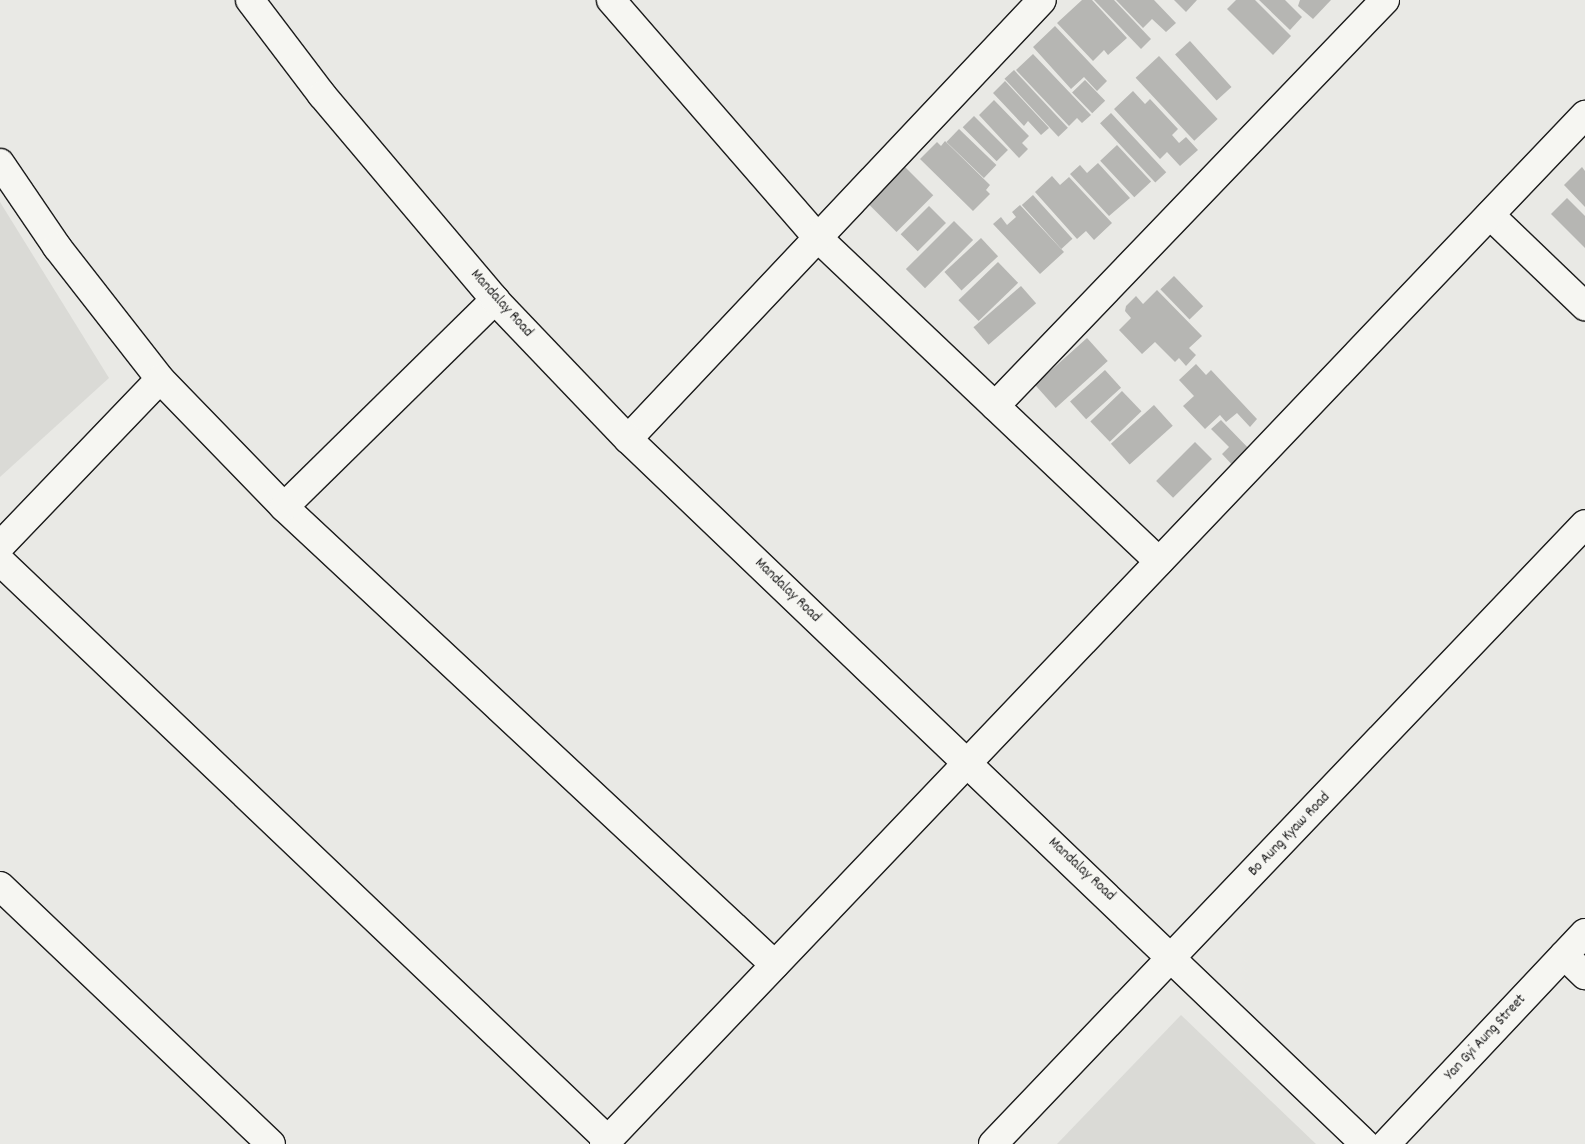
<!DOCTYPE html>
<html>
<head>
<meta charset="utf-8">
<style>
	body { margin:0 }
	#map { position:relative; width:1585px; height:1144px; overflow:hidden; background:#e9e9e5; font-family:Dekko,sans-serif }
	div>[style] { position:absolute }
	.built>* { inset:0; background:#dadad6 }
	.building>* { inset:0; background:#b6b6b3; transform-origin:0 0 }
	.roads { filter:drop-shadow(1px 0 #1c1c1c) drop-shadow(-1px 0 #1c1c1c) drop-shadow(0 1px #1c1c1c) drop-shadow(0 -1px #1c1c1c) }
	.street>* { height:28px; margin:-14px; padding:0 14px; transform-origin:14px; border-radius:14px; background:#f6f6f2 }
	.secondary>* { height:28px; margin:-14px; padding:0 14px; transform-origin:14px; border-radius:14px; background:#f6f6f2 }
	span { translate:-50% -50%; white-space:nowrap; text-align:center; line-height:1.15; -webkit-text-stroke:4px #f6f6f2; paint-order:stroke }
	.street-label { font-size:15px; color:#1c1c1c }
</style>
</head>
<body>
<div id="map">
	<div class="built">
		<div style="clip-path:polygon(0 202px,109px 378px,0 477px)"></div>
		<div style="clip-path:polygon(1181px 1015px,1316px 1144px,1057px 1144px)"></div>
	</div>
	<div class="building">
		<div style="clip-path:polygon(1082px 0,1092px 0,1127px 38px,1108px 55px,1104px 50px,1093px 61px,1057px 23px)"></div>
		<div style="clip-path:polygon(1094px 0,1114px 0,1151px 39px,1141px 49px)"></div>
		<div style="clip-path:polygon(1116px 0,1154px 0,1176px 23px,1166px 32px,1152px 19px,1143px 28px)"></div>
		<div style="clip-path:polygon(1174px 0,1197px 0,1186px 12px)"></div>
		<div style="clip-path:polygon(1236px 0,1255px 0,1291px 36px,1273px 55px,1227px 9px)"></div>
		<div style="clip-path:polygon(1259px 0,1285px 0,1302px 17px,1290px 30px)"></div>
		<div style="clip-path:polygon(1300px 0,1331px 0,1313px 19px,1298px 6px)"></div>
		<div style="clip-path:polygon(1055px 26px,1107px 81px,1097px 91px,1084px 77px,1071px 89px,1033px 47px)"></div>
		<div style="left:1190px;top:41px;width:62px;height:20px;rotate:48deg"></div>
		<div style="clip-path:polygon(1033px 54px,1091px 115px,1082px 123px,1077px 118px,1069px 126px,1016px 70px)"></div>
		<div style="left:1159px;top:56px;width:86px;height:32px;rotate:47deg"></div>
		<div style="left:1014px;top:70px;width:79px;height:13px;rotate:47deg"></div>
		<div style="left:1085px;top:80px;width:29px;height:18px;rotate:46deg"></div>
		<div style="clip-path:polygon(1005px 81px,1049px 128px,1041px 135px,1028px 121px,1024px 126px,993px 93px)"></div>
		<div style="clip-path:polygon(1133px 91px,1145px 104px,1150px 99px,1178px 129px,1172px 135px,1179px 143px,1186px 137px,1198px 150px,1180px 166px,1167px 152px,1160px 159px,1114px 109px)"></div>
		<div style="clip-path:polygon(994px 100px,1029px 136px,1022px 143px,1028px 149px,1019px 158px,979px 115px)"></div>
		<div style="left:1111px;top:113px;width:81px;height:15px;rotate:47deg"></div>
		<div style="left:974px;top:116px;width:48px;height:16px;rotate:45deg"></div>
		<div style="left:959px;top:129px;width:52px;height:18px;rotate:44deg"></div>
		<div style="clip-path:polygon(945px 141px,990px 185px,986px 190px,990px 194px,973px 211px,920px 159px,937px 142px,941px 146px)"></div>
		<div style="left:1117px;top:145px;width:50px;height:23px;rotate:47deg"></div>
		<div style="clip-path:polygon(1098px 163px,1130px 198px,1109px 216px,1070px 174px,1080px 165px,1087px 173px)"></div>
		<div style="left:905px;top:167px;width:40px;height:52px;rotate:45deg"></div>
		<div style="clip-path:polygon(1582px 167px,1585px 171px,1585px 207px,1564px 185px)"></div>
		<div style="clip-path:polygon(1052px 176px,1060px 185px,1069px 177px,1112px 223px,1094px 240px,1086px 231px,1077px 239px,1035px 192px)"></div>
		<div style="left:1033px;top:195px;width:59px;height:15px;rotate:48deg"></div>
		<div style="clip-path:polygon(1567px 198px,1585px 216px,1585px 248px,1551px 214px)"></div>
		<div style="clip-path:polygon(1020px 205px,1064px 252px,1040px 274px,993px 224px,1001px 217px,1007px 225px,1016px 217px,1012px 212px)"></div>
		<div style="left:929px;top:206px;width:24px;height:40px;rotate:45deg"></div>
		<div style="left:954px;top:221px;width:27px;height:68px;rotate:45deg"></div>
		<div style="left:981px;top:238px;width:25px;height:50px;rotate:47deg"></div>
		<div style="left:998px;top:262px;width:29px;height:55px;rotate:46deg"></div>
		<div style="left:1174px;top:276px;width:42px;height:19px;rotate:46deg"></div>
		<div style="left:1021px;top:286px;width:23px;height:63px;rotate:49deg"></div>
		<div style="clip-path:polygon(1157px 290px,1202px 336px,1189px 348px,1196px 355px,1186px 366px,1179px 358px,1175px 362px,1155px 342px,1142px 354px,1119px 330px,1131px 318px,1125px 311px,1126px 306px,1136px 296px,1143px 304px)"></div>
		<div style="left:1087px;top:338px;width:31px;height:70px;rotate:48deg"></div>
		<div style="clip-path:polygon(1196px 364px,1206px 375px,1211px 370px,1257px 419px,1250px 427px,1237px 413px,1226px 422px,1220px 415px,1205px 429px,1183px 406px,1194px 396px,1179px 380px)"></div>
		<div style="left:1105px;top:370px;width:24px;height:47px;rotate:48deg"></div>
		<div style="left:1122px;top:391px;width:28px;height:44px;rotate:46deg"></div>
		<div style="left:1154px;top:405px;width:28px;height:58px;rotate:48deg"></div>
		<div style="clip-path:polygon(1221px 420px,1255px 455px,1238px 471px,1222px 454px,1229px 447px,1211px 429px)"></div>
		<div style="left:1195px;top:442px;width:24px;height:55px;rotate:45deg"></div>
	</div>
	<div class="roads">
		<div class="street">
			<div style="left:611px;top:0;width:315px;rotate:49deg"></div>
			<div style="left:818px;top:238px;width:470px;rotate:43.5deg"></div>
			<div style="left:0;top:163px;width:102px;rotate:55.8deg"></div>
			<div style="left:57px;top:247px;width:167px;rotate:52deg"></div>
			<div style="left:160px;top:379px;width:178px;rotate:45.9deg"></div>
			<div style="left:284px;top:507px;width:671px;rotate:43.01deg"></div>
			<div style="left:1490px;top:215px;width:132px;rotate:43.8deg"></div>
			<div style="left:995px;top:406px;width:563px;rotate:-46.15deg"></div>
			<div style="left:628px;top:439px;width:603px;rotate:-46.68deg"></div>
			<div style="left:284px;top:507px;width:296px;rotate:-44.5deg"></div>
			<div style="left:0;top:546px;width:231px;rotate:-46.2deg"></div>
			<div style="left:0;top:561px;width:840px;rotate:43.6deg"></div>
			<div style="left:0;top:886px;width:374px;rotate:43.6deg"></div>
			<div style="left:1564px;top:955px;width:29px;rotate:44deg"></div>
			<div style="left:604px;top:1144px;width:1422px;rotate:-46.37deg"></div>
			<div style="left:1386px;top:1144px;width:290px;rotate:-46.7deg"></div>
		</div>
		<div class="secondary">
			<div style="left:250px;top:0;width:119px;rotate:52.8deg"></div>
			<div style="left:322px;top:95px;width:268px;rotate:49.8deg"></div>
			<div style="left:495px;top:300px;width:192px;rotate:46.3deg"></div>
			<div style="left:628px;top:439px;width:1020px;rotate:43.73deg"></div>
			<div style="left:993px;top:1144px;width:857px;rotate:-46.32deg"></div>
		</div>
	</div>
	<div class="street-label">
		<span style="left:501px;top:304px;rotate:48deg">Mandalay Road</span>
		<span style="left:787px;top:591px;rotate:44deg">Mandalay Road</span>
		<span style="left:1290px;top:835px;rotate:-46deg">Bo Aung Kyaw Road</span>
		<span style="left:1081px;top:870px;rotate:43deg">Mandalay Road</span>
		<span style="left:1486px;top:1038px;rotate:-47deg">Yan Gyi Aung Street</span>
	</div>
</div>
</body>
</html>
